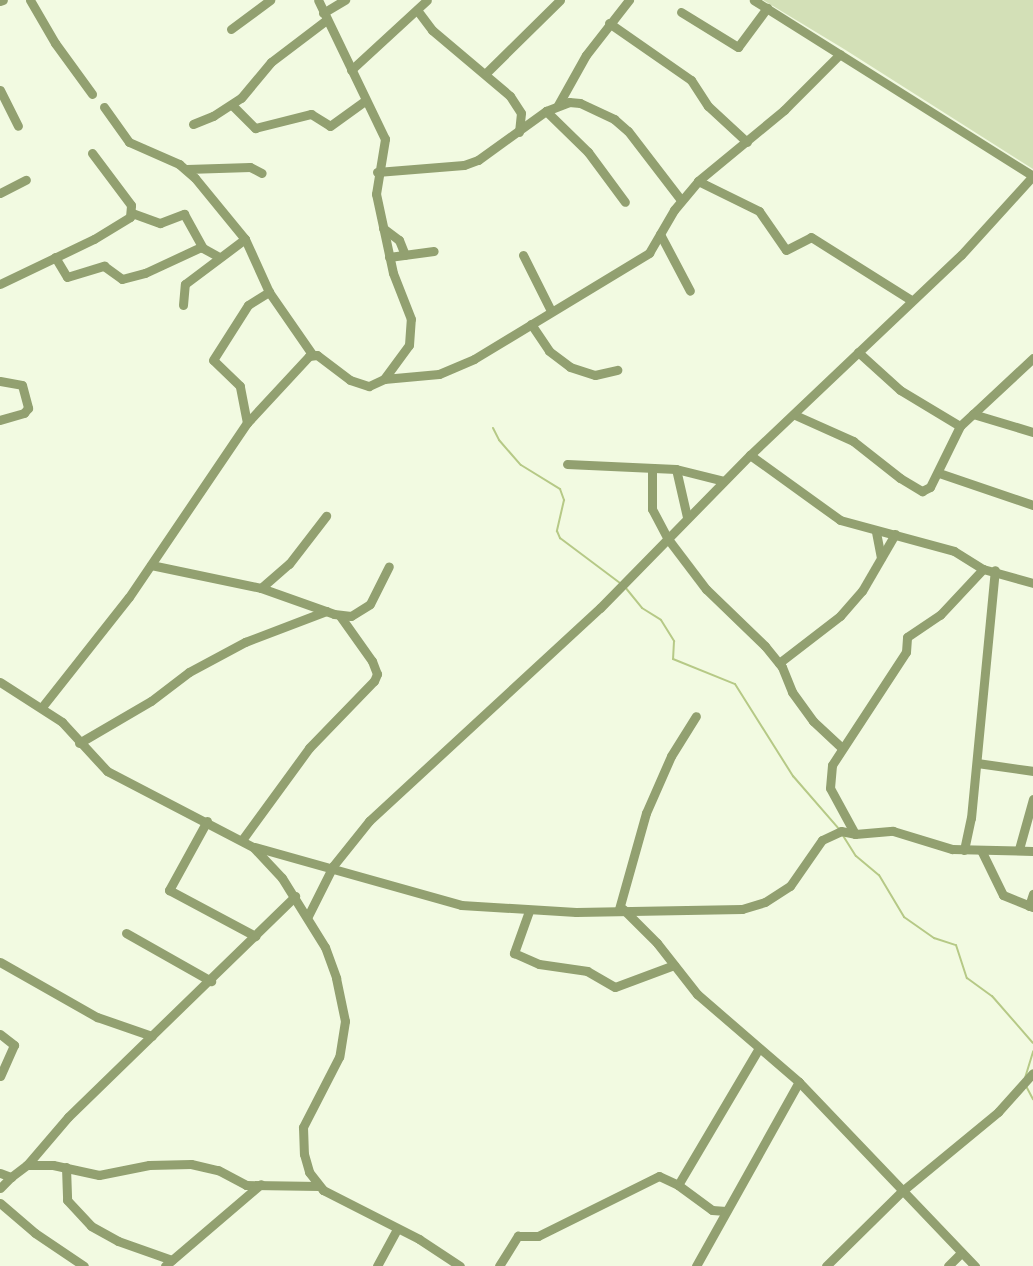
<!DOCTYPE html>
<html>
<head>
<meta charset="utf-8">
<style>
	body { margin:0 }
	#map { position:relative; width:1033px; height:1266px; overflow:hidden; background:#f2fae1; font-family:Literata,serif }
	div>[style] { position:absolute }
	.green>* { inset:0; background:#d3e0b7 }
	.stream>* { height:2px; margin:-1px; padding:0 1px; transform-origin:1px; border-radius:1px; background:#b6c986 }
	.minor>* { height:9px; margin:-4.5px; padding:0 4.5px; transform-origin:4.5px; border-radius:4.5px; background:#92a070 }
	span { translate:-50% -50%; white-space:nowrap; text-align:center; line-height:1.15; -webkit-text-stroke:4px #fff; paint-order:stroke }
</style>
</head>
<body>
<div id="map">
	<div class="green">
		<div style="clip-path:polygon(763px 0,1033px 0,1033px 169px,844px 49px)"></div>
	</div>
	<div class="stream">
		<div style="left:493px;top:428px;width:13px;rotate:63deg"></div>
		<div style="left:499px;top:440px;width:33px;rotate:49deg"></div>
		<div style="left:521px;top:465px;width:46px;rotate:31.6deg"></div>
		<div style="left:560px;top:489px;width:12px;rotate:70deg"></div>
		<div style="left:564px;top:500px;width:32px;rotate:103deg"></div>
		<div style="left:557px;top:531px;width:8px;rotate:67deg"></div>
		<div style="left:560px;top:538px;width:75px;rotate:36.9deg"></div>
		<div style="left:625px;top:587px;width:27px;rotate:51deg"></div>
		<div style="left:642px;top:608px;width:22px;rotate:32deg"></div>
		<div style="left:661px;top:620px;width:25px;rotate:58deg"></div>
		<div style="left:674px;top:641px;width:18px;rotate:93deg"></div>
		<div style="left:673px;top:659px;width:67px;rotate:22deg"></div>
		<div style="left:735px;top:684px;width:109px;rotate:57.8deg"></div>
		<div style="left:793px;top:776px;width:70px;rotate:49deg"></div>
		<div style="left:842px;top:834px;width:26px;rotate:58deg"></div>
		<div style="left:856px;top:856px;width:30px;rotate:40deg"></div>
		<div style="left:879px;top:875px;width:49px;rotate:59.2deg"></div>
		<div style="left:904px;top:917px;width:37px;rotate:35deg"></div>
		<div style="left:934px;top:938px;width:23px;rotate:18deg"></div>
		<div style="left:956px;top:945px;width:35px;rotate:72deg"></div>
		<div style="left:967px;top:978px;width:31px;rotate:36deg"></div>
		<div style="left:992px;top:996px;width:62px;rotate:48.9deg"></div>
		<div style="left:1025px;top:1078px;width:28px;rotate:-73deg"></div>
		<div style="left:1026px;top:1086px;width:15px;rotate:62deg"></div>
	</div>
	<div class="minor">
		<div style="left:30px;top:0;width:50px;rotate:59.8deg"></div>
		<div style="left:55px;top:43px;width:63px;rotate:54deg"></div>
		<div style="left:0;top:1px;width:3px;rotate:-18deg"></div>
		<div style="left:417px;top:10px;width:25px;rotate:53deg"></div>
		<div style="left:432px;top:30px;width:102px;rotate:40.2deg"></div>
		<div style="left:510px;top:96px;width:20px;rotate:57deg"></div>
		<div style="left:521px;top:113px;width:19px;rotate:96deg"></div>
		<div style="left:681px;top:12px;width:67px;rotate:31.6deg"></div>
		<div style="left:738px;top:47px;width:49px;rotate:-53.4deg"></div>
		<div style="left:323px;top:13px;width:26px;rotate:-31deg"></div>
		<div style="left:609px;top:23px;width:100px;rotate:34.8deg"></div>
		<div style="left:691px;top:80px;width:31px;rotate:57deg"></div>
		<div style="left:708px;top:106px;width:53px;rotate:42.7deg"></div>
		<div style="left:231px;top:29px;width:49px;rotate:-36.6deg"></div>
		<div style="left:351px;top:70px;width:103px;rotate:-42.6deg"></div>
		<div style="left:486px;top:73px;width:104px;rotate:-44.6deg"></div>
		<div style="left:0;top:90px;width:40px;rotate:63.4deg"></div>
		<div style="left:232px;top:105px;width:33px;rotate:45deg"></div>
		<div style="left:255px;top:128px;width:58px;rotate:-14deg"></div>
		<div style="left:311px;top:114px;width:22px;rotate:32deg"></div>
		<div style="left:330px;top:126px;width:44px;rotate:-35.8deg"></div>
		<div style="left:558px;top:105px;width:57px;rotate:-60.8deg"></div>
		<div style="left:586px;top:55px;width:70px;rotate:-52deg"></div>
		<div style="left:104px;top:107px;width:43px;rotate:54.5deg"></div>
		<div style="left:129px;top:142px;width:55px;rotate:23.7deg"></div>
		<div style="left:179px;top:164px;width:21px;rotate:41deg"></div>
		<div style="left:195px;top:178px;width:79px;rotate:50.7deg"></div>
		<div style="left:245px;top:239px;width:58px;rotate:65.6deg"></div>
		<div style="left:269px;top:292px;width:75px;rotate:55.3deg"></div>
		<div style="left:546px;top:111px;width:59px;rotate:44.3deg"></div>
		<div style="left:588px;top:152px;width:62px;rotate:53.5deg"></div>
		<div style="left:193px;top:124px;width:22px;rotate:-22deg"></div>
		<div style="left:213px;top:116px;width:33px;rotate:-33deg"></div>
		<div style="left:241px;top:98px;width:47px;rotate:-50.2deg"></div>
		<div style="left:271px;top:62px;width:68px;rotate:-37.2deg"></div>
		<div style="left:187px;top:169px;width:63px;rotate:-1.8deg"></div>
		<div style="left:250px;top:167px;width:13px;rotate:27deg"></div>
		<div style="left:377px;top:172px;width:87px;rotate:-4.6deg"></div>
		<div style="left:464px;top:165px;width:15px;rotate:-20deg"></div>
		<div style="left:478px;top:160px;width:84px;rotate:-35.8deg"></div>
		<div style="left:546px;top:111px;width:25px;rotate:-21deg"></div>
		<div style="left:569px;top:102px;width:11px;rotate:5deg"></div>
		<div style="left:580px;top:103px;width:38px;rotate:25deg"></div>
		<div style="left:614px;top:119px;width:18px;rotate:41deg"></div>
		<div style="left:628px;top:131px;width:87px;rotate:52.5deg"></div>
		<div style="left:698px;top:181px;width:68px;rotate:26.2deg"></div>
		<div style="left:759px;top:211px;width:47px;rotate:55.3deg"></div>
		<div style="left:786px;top:250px;width:28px;rotate:-27deg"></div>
		<div style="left:811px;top:237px;width:118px;rotate:32.2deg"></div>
		<div style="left:0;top:193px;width:29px;rotate:-27deg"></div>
		<div style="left:132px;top:213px;width:30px;rotate:20deg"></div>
		<div style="left:160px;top:223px;width:26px;rotate:-21deg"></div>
		<div style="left:184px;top:214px;width:39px;rotate:61deg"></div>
		<div style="left:383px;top:228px;width:20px;rotate:37deg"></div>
		<div style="left:399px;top:240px;width:16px;rotate:68deg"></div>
		<div style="left:660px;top:234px;width:64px;rotate:62.2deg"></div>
		<div style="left:523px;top:255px;width:63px;rotate:63.4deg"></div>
		<div style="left:55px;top:257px;width:23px;rotate:59deg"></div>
		<div style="left:67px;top:277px;width:39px;rotate:-17deg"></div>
		<div style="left:104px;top:266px;width:22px;rotate:36deg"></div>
		<div style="left:122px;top:279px;width:24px;rotate:-15deg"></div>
		<div style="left:145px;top:273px;width:62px;rotate:-24.9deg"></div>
		<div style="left:201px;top:247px;width:21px;rotate:29deg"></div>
		<div style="left:389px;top:257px;width:45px;rotate:-7.6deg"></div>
		<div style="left:0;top:284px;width:104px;rotate:-25.6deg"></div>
		<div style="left:94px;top:239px;width:42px;rotate:-31.4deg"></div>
		<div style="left:130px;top:217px;width:12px;rotate:-85deg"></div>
		<div style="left:131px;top:205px;width:65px;rotate:-126.9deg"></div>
		<div style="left:183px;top:305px;width:21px;rotate:-85deg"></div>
		<div style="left:185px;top:284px;width:75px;rotate:-36.9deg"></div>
		<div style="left:531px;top:324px;width:32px;rotate:56deg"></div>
		<div style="left:549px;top:351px;width:26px;rotate:37deg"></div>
		<div style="left:570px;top:367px;width:26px;rotate:18deg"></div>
		<div style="left:595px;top:375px;width:23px;rotate:-13deg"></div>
		<div style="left:858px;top:352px;width:57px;rotate:42.1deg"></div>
		<div style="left:900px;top:390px;width:70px;rotate:31deg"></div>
		<div style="left:384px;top:379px;width:55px;rotate:-5.2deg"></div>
		<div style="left:439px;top:374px;width:38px;rotate:-23deg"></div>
		<div style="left:474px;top:359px;width:205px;rotate:-31.2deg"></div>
		<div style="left:649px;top:253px;width:50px;rotate:-59.8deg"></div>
		<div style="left:674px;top:210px;width:38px;rotate:-50deg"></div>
		<div style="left:698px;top:181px;width:112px;rotate:-39.5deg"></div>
		<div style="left:784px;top:110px;width:79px;rotate:-45deg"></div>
		<div style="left:0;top:381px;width:22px;rotate:10deg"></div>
		<div style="left:22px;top:385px;width:24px;rotate:75deg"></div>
		<div style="left:28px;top:408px;width:6px;rotate:129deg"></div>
		<div style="left:24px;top:413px;width:25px;rotate:164deg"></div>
		<div style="left:973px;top:414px;width:82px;rotate:-43deg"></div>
		<div style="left:795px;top:415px;width:64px;rotate:24.1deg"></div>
		<div style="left:853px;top:441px;width:60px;rotate:38.2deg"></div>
		<div style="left:900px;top:478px;width:26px;rotate:31deg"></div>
		<div style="left:922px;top:491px;width:9px;rotate:-27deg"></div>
		<div style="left:930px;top:487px;width:68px;rotate:-63.8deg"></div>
		<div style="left:960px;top:426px;width:18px;rotate:-43deg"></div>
		<div style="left:973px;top:414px;width:63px;rotate:16.7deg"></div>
		<div style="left:247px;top:423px;width:38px;rotate:-101deg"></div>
		<div style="left:240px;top:386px;width:37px;rotate:-136deg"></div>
		<div style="left:213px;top:360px;width:65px;rotate:-57.5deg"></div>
		<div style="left:248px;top:305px;width:25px;rotate:-32deg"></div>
		<div style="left:750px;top:455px;width:111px;rotate:35.8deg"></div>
		<div style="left:840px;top:520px;width:118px;rotate:15.2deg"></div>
		<div style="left:954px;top:551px;width:34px;rotate:32deg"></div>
		<div style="left:567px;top:464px;width:109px;rotate:2.6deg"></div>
		<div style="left:676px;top:469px;width:49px;rotate:14deg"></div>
		<div style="left:676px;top:469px;width:49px;rotate:77.1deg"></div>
		<div style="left:652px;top:470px;width:39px;rotate:90deg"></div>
		<div style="left:652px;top:509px;width:34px;rotate:62deg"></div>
		<div style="left:668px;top:539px;width:63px;rotate:52.8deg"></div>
		<div style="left:706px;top:589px;width:82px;rotate:44deg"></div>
		<div style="left:765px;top:646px;width:27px;rotate:51deg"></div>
		<div style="left:782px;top:667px;width:27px;rotate:68deg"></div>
		<div style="left:792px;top:692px;width:36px;rotate:54deg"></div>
		<div style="left:813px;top:721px;width:38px;rotate:43deg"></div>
		<div style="left:939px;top:473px;width:99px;rotate:18.8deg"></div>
		<div style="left:876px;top:532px;width:26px;rotate:79deg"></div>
		<div style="left:151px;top:565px;width:112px;rotate:11.8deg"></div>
		<div style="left:261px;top:588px;width:37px;rotate:-41deg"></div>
		<div style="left:289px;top:564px;width:61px;rotate:-52.4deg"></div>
		<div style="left:261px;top:588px;width:77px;rotate:19.6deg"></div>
		<div style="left:334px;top:614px;width:17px;rotate:7deg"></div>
		<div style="left:351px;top:616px;width:22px;rotate:-32deg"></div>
		<div style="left:370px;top:604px;width:42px;rotate:-63.4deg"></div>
		<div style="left:779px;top:663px;width:77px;rotate:-37.6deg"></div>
		<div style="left:840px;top:616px;width:33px;rotate:-49deg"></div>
		<div style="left:862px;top:591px;width:66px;rotate:-59.9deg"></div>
		<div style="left:0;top:682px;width:74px;rotate:32.8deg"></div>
		<div style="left:62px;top:722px;width:67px;rotate:47.4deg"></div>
		<div style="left:107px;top:771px;width:165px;rotate:27.5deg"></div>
		<div style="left:253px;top:847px;width:42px;rotate:46.9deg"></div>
		<div style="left:282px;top:878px;width:81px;rotate:58.1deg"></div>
		<div style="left:325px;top:947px;width:33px;rotate:70deg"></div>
		<div style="left:336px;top:978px;width:44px;rotate:78.2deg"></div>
		<div style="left:345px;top:1021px;width:36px;rotate:99deg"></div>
		<div style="left:339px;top:1057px;width:79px;rotate:117.2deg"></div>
		<div style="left:303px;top:1127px;width:27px;rotate:88deg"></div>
		<div style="left:304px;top:1154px;width:19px;rotate:74deg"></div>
		<div style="left:309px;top:1172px;width:23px;rotate:52deg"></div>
		<div style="left:323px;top:1190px;width:108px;rotate:27deg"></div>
		<div style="left:419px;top:1239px;width:49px;rotate:33.4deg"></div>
		<div style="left:42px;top:707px;width:140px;rotate:-51.7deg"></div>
		<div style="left:129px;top:597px;width:210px;rotate:-55.9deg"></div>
		<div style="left:247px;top:423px;width:91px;rotate:-47.2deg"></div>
		<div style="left:309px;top:356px;width:8px;rotate:-7deg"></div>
		<div style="left:317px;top:355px;width:41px;rotate:37.1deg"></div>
		<div style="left:350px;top:380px;width:20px;rotate:18deg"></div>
		<div style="left:369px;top:386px;width:17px;rotate:-25deg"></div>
		<div style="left:384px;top:379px;width:42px;rotate:-53.7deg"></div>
		<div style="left:409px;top:345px;width:26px;rotate:-86deg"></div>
		<div style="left:411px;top:319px;width:49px;rotate:-111.4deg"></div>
		<div style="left:393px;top:273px;width:81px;rotate:-102.1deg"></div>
		<div style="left:376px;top:194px;width:56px;rotate:-80.7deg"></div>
		<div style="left:385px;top:139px;width:154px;rotate:-115.7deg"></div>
		<div style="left:79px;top:743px;width:83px;rotate:-30.3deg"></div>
		<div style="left:151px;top:701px;width:48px;rotate:-37.3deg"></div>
		<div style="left:189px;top:672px;width:64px;rotate:-28.2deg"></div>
		<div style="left:245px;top:642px;width:87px;rotate:-20.9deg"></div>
		<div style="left:977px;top:763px;width:57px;rotate:8.1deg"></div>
		<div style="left:207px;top:821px;width:79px;rotate:118.8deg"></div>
		<div style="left:169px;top:890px;width:98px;rotate:28.1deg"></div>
		<div style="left:855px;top:834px;width:52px;rotate:-118.5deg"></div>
		<div style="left:830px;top:788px;width:23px;rotate:-85deg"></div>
		<div style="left:832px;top:765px;width:135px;rotate:-56.8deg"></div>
		<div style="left:906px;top:652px;width:15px;rotate:-86deg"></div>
		<div style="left:907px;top:637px;width:40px;rotate:-34deg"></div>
		<div style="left:940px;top:615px;width:63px;rotate:-46.9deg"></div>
		<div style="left:983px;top:569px;width:52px;rotate:15.6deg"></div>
		<div style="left:242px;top:840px;width:114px;rotate:-53.9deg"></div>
		<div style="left:309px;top:748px;width:93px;rotate:-45.9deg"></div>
		<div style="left:374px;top:681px;width:8px;rotate:-67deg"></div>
		<div style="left:377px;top:674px;width:14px;rotate:-111deg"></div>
		<div style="left:372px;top:661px;width:55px;rotate:-125.4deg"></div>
		<div style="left:255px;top:847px;width:214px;rotate:15.7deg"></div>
		<div style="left:461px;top:905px;width:115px;rotate:3.5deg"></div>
		<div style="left:576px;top:912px;width:166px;rotate:-1deg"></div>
		<div style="left:742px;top:909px;width:24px;rotate:-17deg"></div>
		<div style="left:765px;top:902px;width:30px;rotate:-33deg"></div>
		<div style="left:790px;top:886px;width:56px;rotate:-55.2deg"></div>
		<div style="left:822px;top:840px;width:21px;rotate:-25deg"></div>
		<div style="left:841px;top:831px;width:14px;rotate:12deg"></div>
		<div style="left:855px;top:834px;width:38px;rotate:-5deg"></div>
		<div style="left:893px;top:831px;width:62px;rotate:17deg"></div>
		<div style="left:952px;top:849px;width:81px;rotate:1.4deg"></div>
		<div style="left:1019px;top:849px;width:52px;rotate:-74.4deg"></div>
		<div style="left:964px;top:850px;width:33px;rotate:-78deg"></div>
		<div style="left:971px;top:818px;width:249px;rotate:-84.5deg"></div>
		<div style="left:981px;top:850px;width:50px;rotate:63.9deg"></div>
		<div style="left:1003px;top:895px;width:32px;rotate:22deg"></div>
		<div style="left:1029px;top:906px;width:13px;rotate:-72deg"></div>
		<div style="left:619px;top:909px;width:100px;rotate:-74.3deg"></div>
		<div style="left:646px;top:813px;width:62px;rotate:-66.3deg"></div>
		<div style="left:671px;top:756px;width:47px;rotate:-58deg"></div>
		<div style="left:623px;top:909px;width:48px;rotate:45deg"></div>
		<div style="left:657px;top:943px;width:65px;rotate:51.9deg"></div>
		<div style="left:697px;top:994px;width:135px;rotate:40.8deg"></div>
		<div style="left:799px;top:1082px;width:255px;rotate:46.3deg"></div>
		<div style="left:529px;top:911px;width:45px;rotate:109.7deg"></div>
		<div style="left:514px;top:953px;width:27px;rotate:24deg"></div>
		<div style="left:539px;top:964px;width:49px;rotate:8.3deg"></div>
		<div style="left:587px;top:971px;width:32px;rotate:30deg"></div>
		<div style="left:615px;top:987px;width:63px;rotate:-20.4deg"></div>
		<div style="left:308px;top:916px;width:56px;rotate:-63.4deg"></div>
		<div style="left:333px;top:866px;width:58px;rotate:-51.3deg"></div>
		<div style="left:369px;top:821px;width:314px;rotate:-42.7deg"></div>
		<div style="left:600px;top:608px;width:214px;rotate:-45.6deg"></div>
		<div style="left:750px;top:455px;width:291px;rotate:-43.5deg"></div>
		<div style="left:961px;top:255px;width:107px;rotate:-47.7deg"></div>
		<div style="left:1033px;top:176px;width:330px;rotate:-147.8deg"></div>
		<div style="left:126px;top:933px;width:98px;rotate:29.5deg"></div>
		<div style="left:0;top:962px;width:112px;rotate:29.6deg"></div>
		<div style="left:97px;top:1017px;width:58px;rotate:19.1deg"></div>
		<div style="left:0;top:1034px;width:18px;rotate:38deg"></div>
		<div style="left:14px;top:1045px;width:34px;rotate:114deg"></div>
		<div style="left:27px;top:1165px;width:26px"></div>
		<div style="left:53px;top:1165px;width:47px;rotate:12.3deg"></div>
		<div style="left:99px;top:1175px;width:51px;rotate:-11.3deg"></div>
		<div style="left:149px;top:1165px;width:42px;rotate:-1.4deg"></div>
		<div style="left:191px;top:1164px;width:28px;rotate:13deg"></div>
		<div style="left:218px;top:1170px;width:32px;rotate:28deg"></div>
		<div style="left:246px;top:1185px;width:73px;rotate:0.8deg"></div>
		<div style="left:66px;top:1167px;width:33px;rotate:88deg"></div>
		<div style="left:67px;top:1200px;width:35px;rotate:47deg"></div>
		<div style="left:91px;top:1226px;width:31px;rotate:29deg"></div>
		<div style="left:118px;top:1241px;width:57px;rotate:19.4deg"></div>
		<div style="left:0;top:1173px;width:12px;rotate:20deg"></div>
		<div style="left:11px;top:1177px;width:20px;rotate:-37deg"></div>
		<div style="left:27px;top:1165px;width:63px;rotate:-49.5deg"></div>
		<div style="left:68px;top:1117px;width:317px;rotate:-44.2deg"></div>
		<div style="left:678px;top:1185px;width:159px;rotate:-59.4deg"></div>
		<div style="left:0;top:1188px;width:16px;rotate:-45deg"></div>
		<div style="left:0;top:1203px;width:46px;rotate:40.6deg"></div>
		<div style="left:35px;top:1233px;width:59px;rotate:34deg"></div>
		<div style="left:165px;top:1266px;width:126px;rotate:-40.5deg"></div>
		<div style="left:377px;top:1266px;width:42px;rotate:-61.6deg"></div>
		<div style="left:499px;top:1266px;width:36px;rotate:-58deg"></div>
		<div style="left:518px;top:1236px;width:20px"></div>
		<div style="left:538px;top:1236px;width:135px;rotate:-26.4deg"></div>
		<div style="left:659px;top:1176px;width:21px;rotate:25deg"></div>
		<div style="left:678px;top:1185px;width:42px;rotate:36.3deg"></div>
		<div style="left:712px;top:1210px;width:14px;rotate:4deg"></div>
		<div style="left:696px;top:1266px;width:211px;rotate:-60.8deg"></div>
		<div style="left:826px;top:1266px;width:105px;rotate:-44.6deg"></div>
		<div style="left:901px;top:1192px;width:126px;rotate:-39.5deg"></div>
		<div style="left:998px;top:1112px;width:52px;rotate:-48.1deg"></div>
		<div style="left:948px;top:1266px;width:18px;rotate:-45deg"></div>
	</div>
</div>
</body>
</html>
